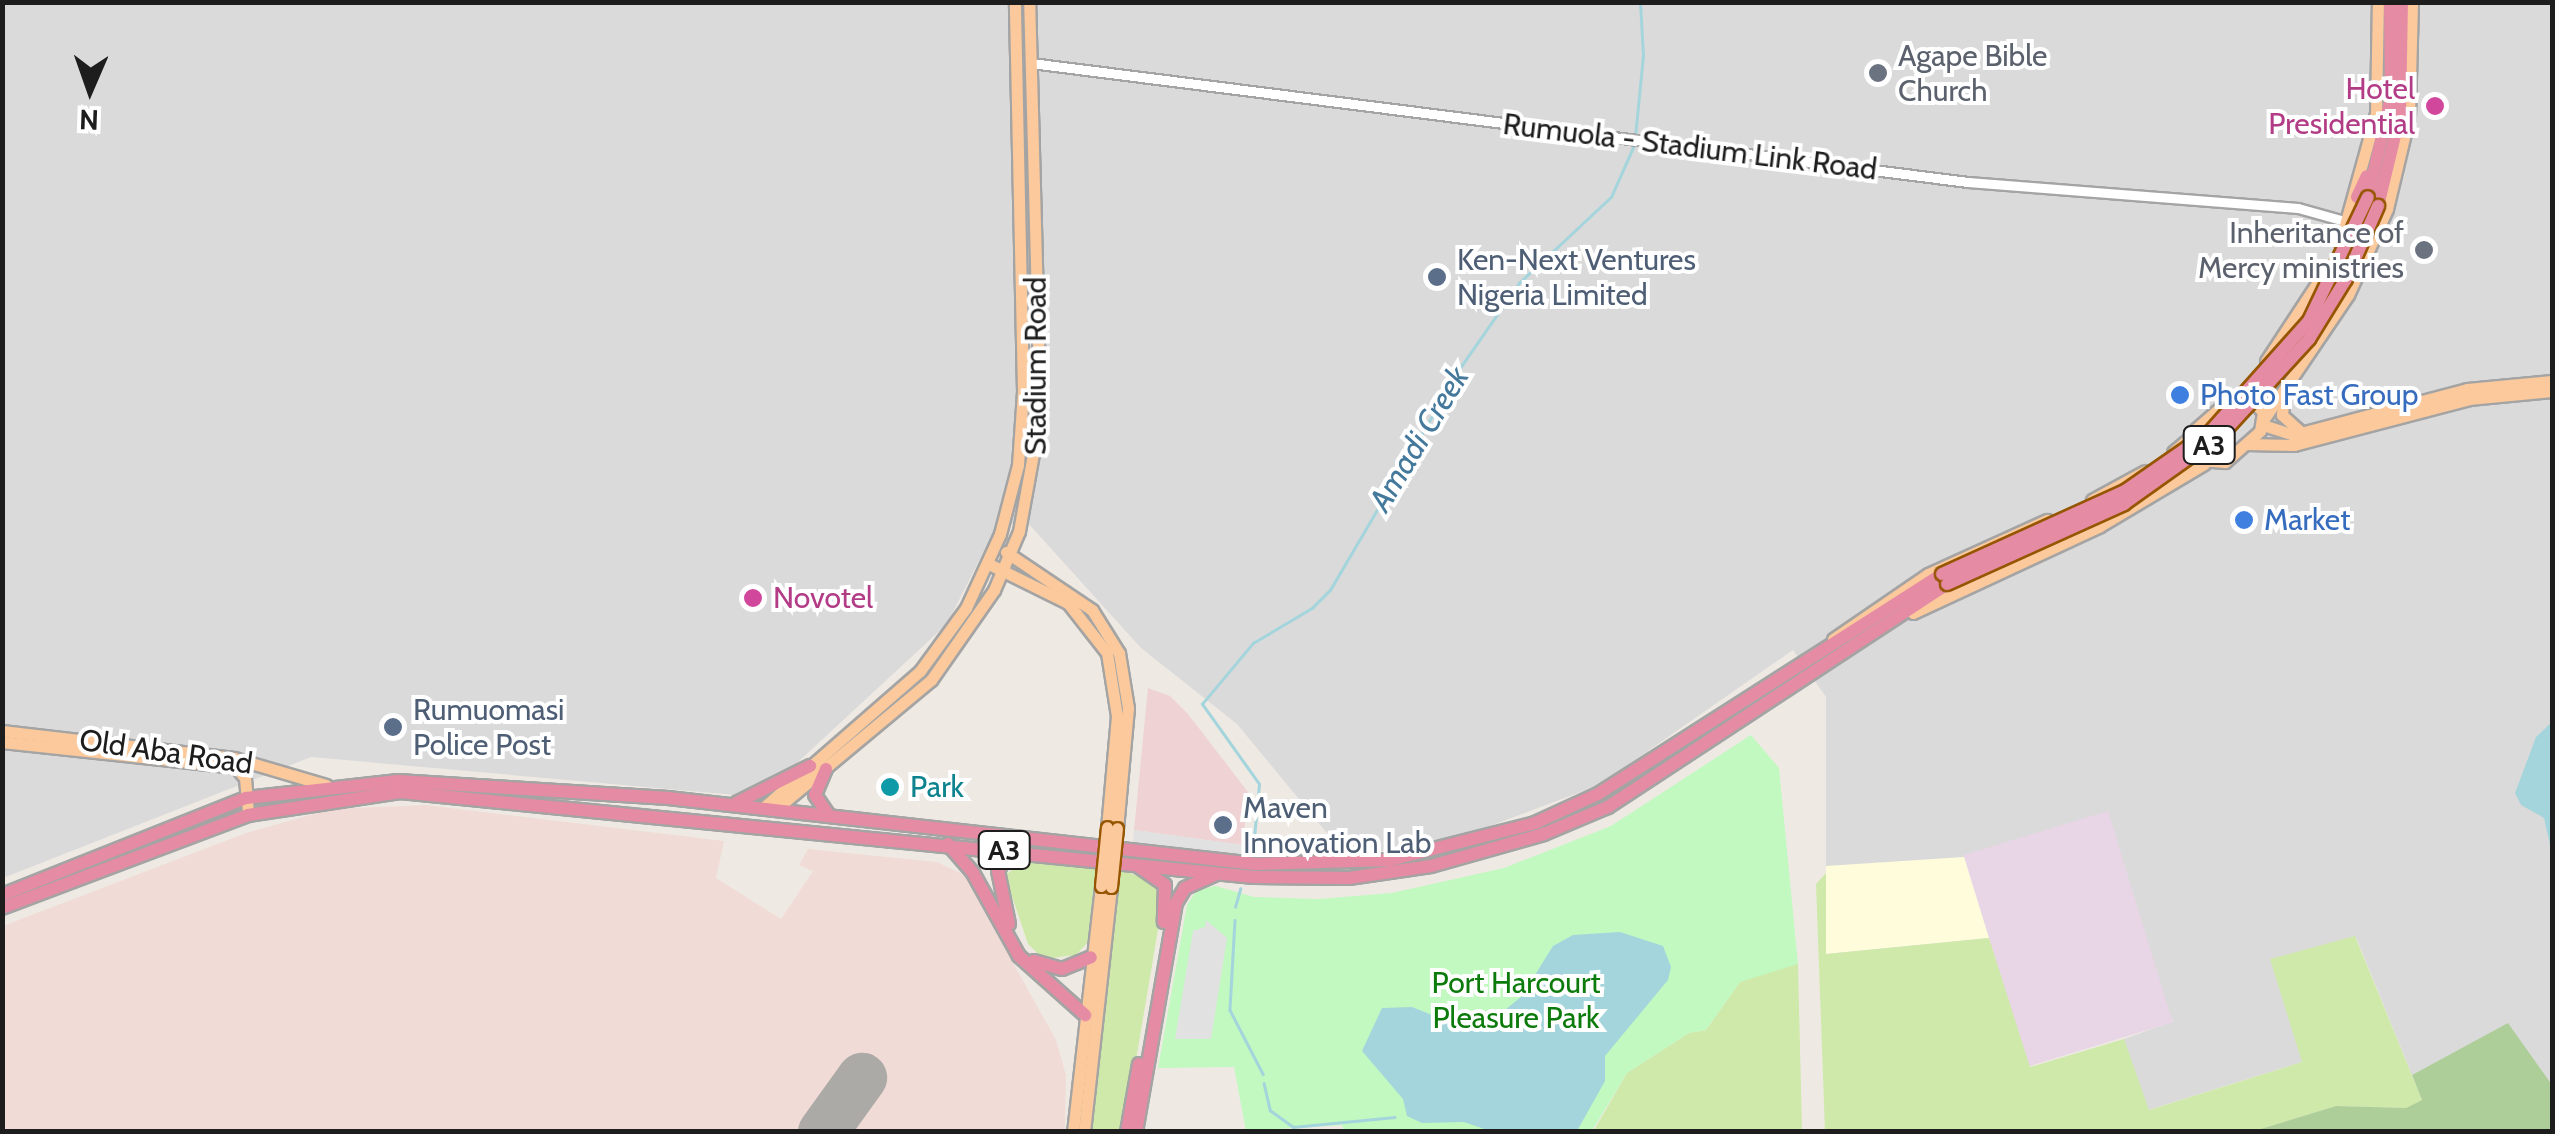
<!DOCTYPE html>
<html>
<head>
<meta charset="utf-8">
<style>
	body { margin:0 }
	#map { position:relative; width:2555px; height:1134px; overflow:hidden; background:#eeeae3; font-family:Cabin,sans-serif }
	div>[style] { position:absolute }
	.residential>* { inset:0; background:#dbdada }
	.commercial>* { inset:0; background:#efd2d4 }
	.industrial>* { inset:0; background:#e8d5e6; transform-origin:0 0 }
	.education>* { inset:0; background:#fffcdc }
	.military>* { inset:0; background:#f0dbd6 }
	.grass>* { inset:0; background:#cee9a9 }
	.forest>* { inset:0; background:#adce98 }
	.park>* { inset:0; background:#c1f9c0 }
	.parking>* { inset:0; background:#e1e1e1 }
	.water>* { inset:0; background:#a4d5dc }
	.stream>* { height:2.5px; margin:-1.25px; padding:0 1.25px; transform-origin:1.25px; border-radius:1.25px; background:#a4d5dc }
	.runway>* { height:50px; margin:-25px; padding:0 25px; transform-origin:25px; border-radius:25px; background:#acaaa7 }
	.roads { filter:drop-shadow(2px 0 #a4a4a4) drop-shadow(-2px 0 #a4a4a4) drop-shadow(0 2px #a4a4a4) drop-shadow(0 -2px #a4a4a4) }
	.minor>* { height:9px; margin:-4.5px; padding:0 4.5px; transform-origin:4.5px; border-radius:4.5px; background:#fff }
	.major>* { height:11px; margin:-5.5px; padding:0 5.5px; transform-origin:5.5px; border-radius:5.5px; background:#fbc99b }
	.highway>* { height:12px; margin:-6px; padding:0 6px; transform-origin:6px; border-radius:6px; background:#e68ba4 }
	.bridges { filter:drop-shadow(2px 0 #965601) drop-shadow(-2px 0 #965601) drop-shadow(0 2px #965601) drop-shadow(0 -2px #965601) }
	.major-bridge>* { height:11px; margin:-5.5px; padding:0 5.5px; transform-origin:5.5px; border-radius:5.5px; background:#fbc99b }
	.highway-bridge>* { height:12px; margin:-6px; padding:0 6px; transform-origin:6px; border-radius:6px; background:#e68ba4 }
	.dots>* { width:28px; height:28px; translate:-50% -50%; box-sizing:border-box; border:5px solid #fff; border-radius:50% }
	span { translate:-50% -50%; white-space:nowrap; text-align:center; line-height:1.15; -webkit-text-stroke:8px #fff; paint-order:stroke }
	.shield-label span { padding:2px 8px; background:#fff; border:2px solid; border-radius:8px; -webkit-text-stroke-width:0 }
	.shield-label { font-size:28px; color:#1d1d1d; font-weight:700 }
	.worship-label { font-size:30px; color:#5b616d }
	.left { translate:0 -50%; text-align:left }
	.right { translate:-100% -50%; text-align:right }
	.hotel-label { font-size:30px; color:#b23c85 }
	.street-label { font-size:30px; color:#1d1d1d }
	.service-label { font-size:30px; color:#4e5e75 }
	.shop-label { font-size:30px; color:#366cbe }
	.culture-label { font-size:30px; color:#0d838f }
	.park-label { font-size:30px; color:#0d7b0c }
	.water-label { font-size:32px; color:#44799c; font-style:italic }
	.frame { position:absolute; inset:0; border:5px solid #1d1d1d; pointer-events:none }
	.north { position:absolute; left:40px; top:40px; width:100px; height:100px; -webkit-text-stroke:8px #fff; paint-order:stroke; rotate:182deg; font-size:28px; font-weight:700; line-height:40px; text-align:center; color:#1d1d1d }
	.north::after { content:''; display:block; margin:auto; width:35px; height:45px; background:#1d1d1d; clip-path:polygon(50% 0,100% 100%,50% 72%,0 100%) }
</style>
</head>
<body>
<div id="map">
	<div class="residential">
		<div style="clip-path:polygon(3px 3px,2552px 3px,2552px 1085px,2508px 1024px,2412px 1075px,2356px 937px,2302px 1062px,2148px 1110px,2124px 1039px,2174px 1021px,1964px 857px,1989px 938px,1826px 954px,1826px 697px,1793px 650px,1599px 785px,1469px 834px,1340px 859px,1336px 844px,1237px 724px,1141px 648px,1026px 521px,995px 529px,947px 624px,785px 774px,735px 795px,311px 757px,3px 878px)"></div>
	</div>
	<div class="commercial">
		<div style="clip-path:polygon(1148px 688px,1170px 696px,1188px 714px,1248px 792px,1243px 845px,1134px 830px)"></div>
	</div>
	<div class="industrial">
		<div style="left:2108px;top:811px;width:221px;height:151px;rotate:73deg"></div>
	</div>
	<div class="education">
		<div style="clip-path:polygon(1964px 857px,1989px 938px,1826px 954px,1826px 866px)"></div>
	</div>
	<div class="military">
		<div style="clip-path:polygon(426px 805px,724px 841px,716px 878px,781px 919px,813px 871px,799px 865px,808px 849px,937px 862px,964px 875px,1056px 1040px,1066px 1075px,1065px 1131px,3px 1131px,3px 926px,246px 833px,332px 809px)"></div>
	</div>
	<div class="grass">
		<div style="clip-path:polygon(1026px 861px,1097px 868px,1090px 940px,1076px 955px,1043px 959px,1028px 944px,1005px 875px)"></div>
		<div style="clip-path:polygon(1118px 868px,1161px 886px,1162px 906px,1124px 1131px,1091px 1132px)"></div>
		<div style="clip-path:polygon(1826px 873px,1826px 954px,1989px 938px,2030px 1067px,2124px 1039px,2149px 1110px,2302px 1062px,2270px 959px,2355px 936px,2422px 1100px,2406px 1108px,2336px 1106px,2254px 1131px,1825px 1131px,1816px 884px)"></div>
		<div style="clip-path:polygon(1781px 964px,1798px 964px,1802px 1131px,1593px 1132px,1627px 1073px,1689px 1033px,1706px 1030px,1740px 982px)"></div>
	</div>
	<div class="forest">
		<div style="clip-path:polygon(2508px 1023px,2552px 1085px,2552px 1131px,2254px 1131px,2336px 1106px,2406px 1108px,2422px 1100px,2412px 1075px)"></div>
	</div>
	<div class="park">
		<div style="clip-path:polygon(1751px 735px,1779px 768px,1798px 964px,1740px 982px,1706px 1030px,1689px 1033px,1627px 1073px,1592px 1131px,1344px 1132px,1342px 1125px,1246px 1131px,1234px 1067px,1158px 1068px,1187px 905px,1197px 890px,1216px 886px,1254px 897px,1319px 899px,1392px 893px,1504px 868px,1611px 826px)"></div>
	</div>
	<div class="parking">
		<div style="clip-path:polygon(1134px 830px,1243px 845px,1242px 856px,1133px 843px)"></div>
		<div style="clip-path:polygon(1206px 920px,1227px 938px,1211px 1039px,1175px 1039px,1193px 931px,1205px 927px)"></div>
	</div>
	<div class="water">
		<div style="clip-path:polygon(2552px 722px,2552px 854px,2544px 818px,2521px 805px,2515px 793px,2536px 737px)"></div>
		<div style="clip-path:polygon(1620px 932px,1663px 946px,1671px 967px,1668px 980px,1605px 1056px,1605px 1081px,1577px 1131px,1490px 1131px,1464px 1122px,1422px 1123px,1407px 1116px,1403px 1099px,1362px 1051px,1382px 1008px,1412px 1007px,1452px 1023px,1494px 1019px,1522px 996px,1553px 946px,1573px 935px)"></div>
	</div>
	<div class="stream">
		<div style="left:1635px;top:137px;width:81px;rotate:-84.4deg"></div>
		<div style="left:1643px;top:56px;width:54px;rotate:-93.2deg"></div>
		<div style="left:1253px;top:848px;width:64px;rotate:-84.6deg"></div>
		<div style="left:1259px;top:784px;width:98px;rotate:-125.5deg"></div>
		<div style="left:1202px;top:704px;width:80px;rotate:-50.1deg"></div>
		<div style="left:1253px;top:643px;width:69px;rotate:-30.7deg"></div>
		<div style="left:1312px;top:608px;width:25px;rotate:-45deg"></div>
		<div style="left:1330px;top:590px;width:261px;rotate:-59.6deg"></div>
		<div style="left:1462px;top:365px;width:100px;rotate:-55.2deg"></div>
		<div style="left:1519px;top:283px;width:126px;rotate:-43.1deg"></div>
		<div style="left:1611px;top:197px;width:57px;rotate:-66.1deg"></div>
		<div style="left:1235px;top:907px;width:19px;rotate:-74deg"></div>
		<div style="left:1235px;top:920px;width:90px;rotate:93.2deg"></div>
		<div style="left:1230px;top:1010px;width:72px;rotate:62.7deg"></div>
		<div style="left:1264px;top:1083px;width:28px;rotate:77deg"></div>
		<div style="left:1270px;top:1110px;width:29px;rotate:36deg"></div>
		<div style="left:1293px;top:1127px;width:102px;rotate:-5.6deg"></div>
	</div>
	<div class="runway">
		<div style="left:823px;top:1132px;width:67px;rotate:-54.2deg"></div>
	</div>
	<div class="roads">
		<div class="minor">
			<div style="left:1031px;top:63px;width:945px;rotate:7.24deg"></div>
			<div style="left:1968px;top:182px;width:331px;rotate:4.5deg"></div>
			<div style="left:2298px;top:208px;width:52px;rotate:15.6deg"></div>
		</div>
		<div class="major">
			<div style="left:2340px;top:243px;width:135px;rotate:-74.5deg"></div>
			<div style="left:2376px;top:113px;width:111px;rotate:-89deg"></div>
			<div style="left:2266px;top:361px;width:111px;rotate:-56.7deg"></div>
			<div style="left:2285px;top:389px;width:26px;rotate:97deg"></div>
			<div style="left:2282px;top:415px;width:27px;rotate:42deg"></div>
			<div style="left:2249px;top:397px;width:21px;rotate:47deg"></div>
			<div style="left:2263px;top:412px;width:19px;rotate:99deg"></div>
			<div style="left:2260px;top:431px;width:47px;rotate:138.5deg"></div>
			<div style="left:2225px;top:462px;width:27px;rotate:-176deg"></div>
			<div style="left:2198px;top:460px;width:14px;rotate:-120deg"></div>
			<div style="left:2191px;top:448px;width:20px;rotate:-75deg"></div>
			<div style="left:2196px;top:429px;width:43px;rotate:-41.2deg"></div>
			<div style="left:2228px;top:401px;width:21px;rotate:-11deg"></div>
			<div style="left:2264px;top:419px;width:150px;rotate:-55.9deg"></div>
			<div style="left:2348px;top:295px;width:94px;rotate:-65.6deg"></div>
			<div style="left:2387px;top:209px;width:95px;rotate:-76.6deg"></div>
			<div style="left:2409px;top:117px;width:115px;rotate:-88.5deg"></div>
			<div style="left:2263px;top:425px;width:32px;rotate:18deg"></div>
			<div style="left:2293px;top:435px;width:180px;rotate:-14.8deg"></div>
			<div style="left:2467px;top:389px;width:85px;rotate:-5.4deg"></div>
			<div style="left:2246px;top:444px;width:48px;rotate:1.2deg"></div>
			<div style="left:2294px;top:445px;width:181px;rotate:-14.7deg"></div>
			<div style="left:2469px;top:399px;width:83px;rotate:-5.5deg"></div>
			<div style="left:2173px;top:452px;width:26px;rotate:-40deg"></div>
			<div style="left:2092px;top:500px;width:60px;rotate:-28.7deg"></div>
			<div style="left:1006px;top:552px;width:104px;rotate:34deg"></div>
			<div style="left:1092px;top:610px;width:51px;rotate:57.9deg"></div>
			<div style="left:1119px;top:653px;width:56px;rotate:80.7deg"></div>
			<div style="left:1128px;top:708px;width:121px;rotate:95.2deg"></div>
			<div style="left:989px;top:564px;width:88px;rotate:26.3deg"></div>
			<div style="left:1068px;top:603px;width:63px;rotate:52deg"></div>
			<div style="left:1107px;top:653px;width:64px;rotate:81deg"></div>
			<div style="left:1117px;top:716px;width:111px;rotate:95.1deg"></div>
			<div style="left:1913px;top:613px;width:206px;rotate:-24.9deg"></div>
			<div style="left:2100px;top:526px;width:121px;rotate:-30.8deg"></div>
			<div style="left:1833px;top:639px;width:115px;rotate:-34.4deg"></div>
			<div style="left:1928px;top:574px;width:131px;rotate:-24.4deg"></div>
			<div style="left:2px;top:731px;width:234px;rotate:6.6deg"></div>
			<div style="left:234px;top:758px;width:96px;rotate:16.4deg"></div>
			<div style="left:2px;top:742px;width:235px;rotate:6.1deg"></div>
			<div style="left:236px;top:767px;width:14px;rotate:51deg"></div>
			<div style="left:245px;top:778px;width:37px;rotate:85deg"></div>
			<div style="left:764px;top:807px;width:207px;rotate:-41.1deg"></div>
			<div style="left:920px;top:671px;width:78px;rotate:-53.9deg"></div>
			<div style="left:966px;top:608px;width:81px;rotate:-65.3deg"></div>
			<div style="left:1000px;top:534px;width:71px;rotate:-75.4deg"></div>
			<div style="left:1018px;top:465px;width:74px;rotate:-86.1deg"></div>
			<div style="left:1023px;top:391px;width:389px;rotate:-91.2deg"></div>
			<div style="left:776px;top:809px;width:202px;rotate:-39.8deg"></div>
			<div style="left:931px;top:680px;width:110px;rotate:-55deg"></div>
			<div style="left:994px;top:590px;width:64px;rotate:-67deg"></div>
			<div style="left:1019px;top:531px;width:117px;rotate:-79.7deg"></div>
			<div style="left:1040px;top:416px;width:414px;rotate:-91.5deg"></div>
			<div style="left:1073px;top:1132px;width:248px;rotate:-83.5deg"></div>
			<div style="left:1084px;top:1132px;width:246px;rotate:-83.7deg"></div>
		</div>
		<div class="highway">
			<div style="left:2357px;top:197px;width:23px;rotate:-65deg"></div>
			<div style="left:2368px;top:197px;width:103px;rotate:-77deg"></div>
			<div style="left:2391px;top:97px;width:95px;rotate:-90.6deg"></div>
			<div style="left:2378px;top:206px;width:94px;rotate:-76.4deg"></div>
			<div style="left:2400px;top:115px;width:113px;rotate:-89deg"></div>
			<div style="left:826px;top:769px;width:28px;rotate:113deg"></div>
			<div style="left:815px;top:795px;width:25px;rotate:56deg"></div>
			<div style="left:736px;top:803px;width:83px;rotate:-26.6deg"></div>
			<div style="left:948px;top:844px;width:38px;rotate:49deg"></div>
			<div style="left:973px;top:873px;width:95px;rotate:61deg"></div>
			<div style="left:1019px;top:956px;width:89px;rotate:41.8deg"></div>
			<div style="left:1138px;top:866px;width:33px;rotate:35deg"></div>
			<div style="left:1165px;top:885px;width:37px;rotate:92deg"></div>
			<div style="left:2px;top:895px;width:263px;rotate:-21.7deg"></div>
			<div style="left:246px;top:798px;width:153px;rotate:-6.4deg"></div>
			<div style="left:398px;top:781px;width:271px;rotate:3.6deg"></div>
			<div style="left:668px;top:798px;width:591px;rotate:6.42deg"></div>
			<div style="left:1255px;top:864px;width:135px;rotate:-1.7deg"></div>
			<div style="left:1390px;top:860px;width:150px;rotate:-14.3deg"></div>
			<div style="left:1535px;top:823px;width:69px;rotate:-24.7deg"></div>
			<div style="left:1598px;top:794px;width:408px;rotate:-32.6deg"></div>
			<div style="left:2px;top:908px;width:263px;rotate:-20.7deg"></div>
			<div style="left:248px;top:815px;width:154px;rotate:-8.6deg"></div>
			<div style="left:400px;top:792px;width:858px;rotate:5.68deg"></div>
			<div style="left:1254px;top:877px;width:95px;rotate:0.6deg"></div>
			<div style="left:1349px;top:878px;width:83px;rotate:-8.3deg"></div>
			<div style="left:1431px;top:866px;width:117px;rotate:-15.8deg"></div>
			<div style="left:1544px;top:834px;width:69px;rotate:-22.9deg"></div>
			<div style="left:1608px;top:807px;width:406px;rotate:-33.3deg"></div>
			<div style="left:1009px;top:924px;width:54px;rotate:-101.7deg"></div>
			<div style="left:998px;top:871px;width:13px;rotate:-61deg"></div>
			<div style="left:1004px;top:860px;width:17px;rotate:-21deg"></div>
			<div style="left:1034px;top:961px;width:29px;rotate:16deg"></div>
			<div style="left:1062px;top:969px;width:31px;rotate:-22deg"></div>
			<div style="left:1127px;top:1132px;width:69px;rotate:-80deg"></div>
			<div style="left:1136px;top:1132px;width:232px;rotate:-80.1deg"></div>
			<div style="left:1176px;top:903px;width:17px;rotate:-59deg"></div>
			<div style="left:1185px;top:888px;width:32px;rotate:-24deg"></div>
		</div>
	</div>
	<div class="bridges">
		<div class="major-bridge">
			<div style="left:1101px;top:886px;width:59px;rotate:-84.2deg"></div>
			<div style="left:1111px;top:887px;width:59px;rotate:-84.2deg"></div>
		</div>
		<div class="highway-bridge">
			<div style="left:1942px;top:574px;width:201px;rotate:-24.4deg"></div>
			<div style="left:2125px;top:491px;width:103px;rotate:-34.8deg"></div>
			<div style="left:2210px;top:432px;width:149px;rotate:-48.3deg"></div>
			<div style="left:2309px;top:321px;width:137px;rotate:-64.6deg"></div>
			<div style="left:1947px;top:584px;width:194px;rotate:-24.3deg"></div>
			<div style="left:2124px;top:504px;width:120px;rotate:-35.5deg"></div>
			<div style="left:2222px;top:434px;width:129px;rotate:-47.5deg"></div>
			<div style="left:2309px;top:339px;width:70px;rotate:-58.3deg"></div>
			<div style="left:2346px;top:279px;width:80px;rotate:-66.3deg"></div>
		</div>
	</div>
	<div class="dots">
		<div style="left:1878px;top:73px;background:#6b7280"></div>
		<div style="left:2435px;top:106px;background:#d1479c"></div>
		<div style="left:2424px;top:250px;background:#6b7280"></div>
		<div style="left:1437px;top:277px;background:#5c6f8a"></div>
		<div style="left:2180px;top:395px;background:#3f7fe0"></div>
		<div style="left:2244px;top:520px;background:#3f7fe0"></div>
		<div style="left:753px;top:598px;background:#d1479c"></div>
		<div style="left:393px;top:727px;background:#5c6f8a"></div>
		<div style="left:890px;top:787px;background:#0f9aa8"></div>
		<div style="left:1223px;top:825px;background:#5c6f8a"></div>
	</div>
	<div class="shield-label">
		<span style="left:2209px;top:445px">A3</span>
		<span style="left:1004px;top:850px">A3</span>
	</div>
	<div class="worship-label">
		<span class="left" style="left:1898px;top:73px">Agape Bible<br>Church</span>
		<span class="right" style="left:2404px;top:250px">Inheritance of<br>Mercy ministries</span>
	</div>
	<div class="hotel-label">
		<span class="right" style="left:2415px;top:106px">Hotel<br>Presidential</span>
		<span class="left" style="left:773px;top:598px">Novotel</span>
	</div>
	<div class="street-label">
		<span style="left:1690px;top:147px;rotate:7deg">Rumuola - Stadium Link Road</span>
		<span style="left:1036px;top:366px;rotate:-90deg">Stadium Road</span>
		<span style="left:166px;top:752px;rotate:8deg">Old Aba Road</span>
	</div>
	<div class="service-label">
		<span class="left" style="left:1457px;top:277px">Ken-Next Ventures<br>Nigeria Limited</span>
		<span class="left" style="left:413px;top:727px">Rumuomasi<br>Police Post</span>
		<span class="left" style="left:1243px;top:825px">Maven<br>Innovation Lab</span>
	</div>
	<div class="shop-label">
		<span class="left" style="left:2200px;top:395px">Photo Fast Group</span>
		<span class="left" style="left:2264px;top:520px">Market</span>
	</div>
	<div class="culture-label">
		<span class="left" style="left:910px;top:787px">Park</span>
	</div>
	<div class="park-label">
		<span style="left:1516px;top:1000px">Port Harcourt<br>Pleasure Park</span>
	</div>
	<div class="water-label">
		<span style="left:1419px;top:439px;rotate:-59deg">Amadi Creek</span>
	</div>
	<div class="frame"></div>
	<div class="north">N</div>
</div>
</body>
</html>
